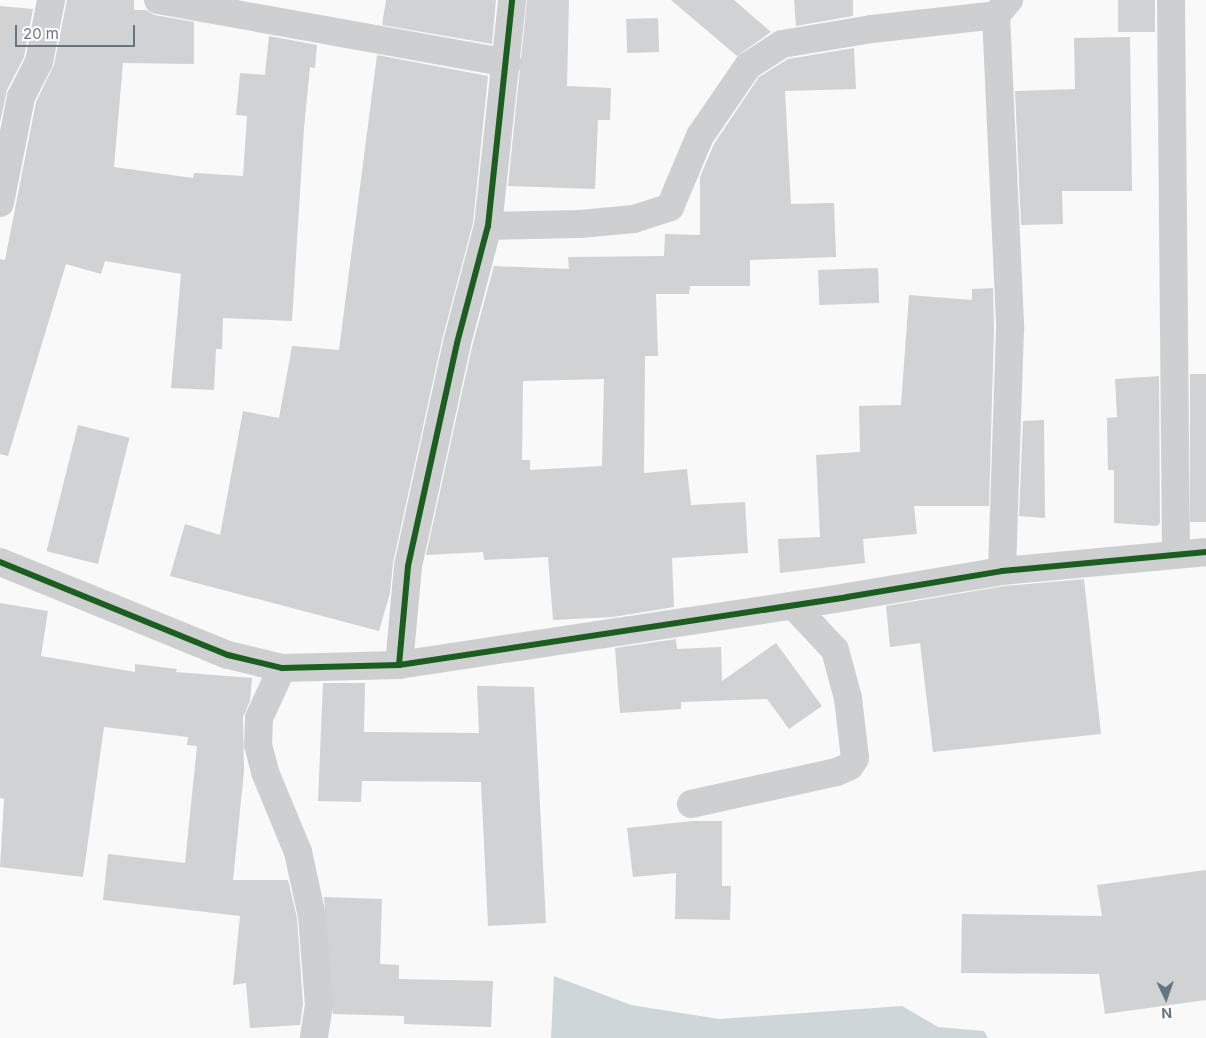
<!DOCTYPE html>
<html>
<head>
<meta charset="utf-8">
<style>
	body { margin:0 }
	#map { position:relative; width:1206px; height:1038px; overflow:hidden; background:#f9f9f9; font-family:Inter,sans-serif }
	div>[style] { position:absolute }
	.water>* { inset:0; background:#ced6d9 }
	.building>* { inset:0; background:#d0d2d3; transform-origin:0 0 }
	.street>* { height:28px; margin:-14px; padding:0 14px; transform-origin:14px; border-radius:14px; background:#cecfd0 }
	.cycleway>* { height:6px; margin:-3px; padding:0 3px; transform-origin:3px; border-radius:3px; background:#1b5e20 }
	span { translate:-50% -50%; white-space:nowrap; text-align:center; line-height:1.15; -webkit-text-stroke:5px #fff; paint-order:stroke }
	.north { position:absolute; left:1141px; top:973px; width:50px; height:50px; -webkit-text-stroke:4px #fff; paint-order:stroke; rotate:177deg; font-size:14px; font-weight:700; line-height:20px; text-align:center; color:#657683 }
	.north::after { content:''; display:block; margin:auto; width:18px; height:22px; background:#657683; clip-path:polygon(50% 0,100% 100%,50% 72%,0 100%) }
	.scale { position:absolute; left:15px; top:25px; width:120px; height:22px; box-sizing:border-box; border:2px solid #657683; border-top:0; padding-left:6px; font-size:15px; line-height:18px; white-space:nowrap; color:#657683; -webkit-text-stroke:4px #fff; paint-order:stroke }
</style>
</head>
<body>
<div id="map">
	<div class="water">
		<div style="clip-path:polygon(554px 976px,631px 1005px,719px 1019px,902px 1006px,938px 1027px,984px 1031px,988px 1038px,551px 1038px)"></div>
	</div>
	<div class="building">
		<div style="clip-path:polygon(67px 0,134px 0,134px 10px,146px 10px,155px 15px,194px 22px,194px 64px,123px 63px,114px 167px,193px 178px,194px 173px,243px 176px,247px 116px,236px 115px,240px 73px,265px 75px,269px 36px,317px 45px,315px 68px,310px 67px,304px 128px,292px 321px,223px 318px,222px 349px,216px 349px,214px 390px,171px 388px,181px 274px,105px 261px,101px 274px,66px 264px,8px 456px,0 454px,0 259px,5px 260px,36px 102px,54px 65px)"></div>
		<div style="clip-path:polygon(386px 0,496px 0,492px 44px,382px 25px)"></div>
		<div style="clip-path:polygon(527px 0,569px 0,567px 86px,611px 88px,610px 120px,598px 120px,595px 189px,508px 186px)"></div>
		<div style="clip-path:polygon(671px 0,734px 0,771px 32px,737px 56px)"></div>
		<div style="clip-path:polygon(794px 0,853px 0,853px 16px,796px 26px)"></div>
		<div style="left:1118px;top:0;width:37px;height:32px"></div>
		<div style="clip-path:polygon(0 6px,33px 9px,24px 57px,7px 90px,0 123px)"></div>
		<div style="left:658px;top:18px;width:34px;height:32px;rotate:88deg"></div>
		<div style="clip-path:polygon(1130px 37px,1132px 191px,1062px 191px,1063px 224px,1021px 225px,1015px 91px,1075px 89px,1074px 38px)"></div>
		<div style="clip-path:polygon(evenodd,854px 48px,856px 89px,785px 91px,791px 204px,834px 203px,836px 257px,750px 260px,750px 286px,690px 286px,689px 294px,656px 294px,658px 356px,645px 356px,644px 473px,687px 469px,691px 505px,745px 502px,748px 553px,672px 558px,674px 607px,613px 617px,553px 620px,548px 557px,484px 560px,483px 552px,426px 555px,472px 347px,494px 266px,569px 269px,568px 257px,664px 256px,665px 234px,700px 235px,700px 177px,714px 144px,759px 77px,788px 59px,854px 48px,604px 379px,602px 466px,530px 470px,530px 460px,522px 460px,523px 381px,604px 379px)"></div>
		<div style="clip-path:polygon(377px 55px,488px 76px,473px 223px,442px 340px,393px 563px,390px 593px,379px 631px,170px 576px,185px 524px,220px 535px,243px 411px,279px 418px,292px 346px,339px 350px)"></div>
		<div style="left:878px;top:268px;width:35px;height:60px;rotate:88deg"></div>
		<div style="clip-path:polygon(993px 288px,994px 329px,989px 506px,914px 506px,917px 534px,863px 539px,865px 563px,780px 573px,778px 539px,820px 537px,816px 455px,860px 452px,859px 406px,901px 405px,909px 295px,972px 300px,972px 289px)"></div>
		<div style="left:1206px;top:374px;width:148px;height:16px;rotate:90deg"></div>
		<div style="clip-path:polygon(1159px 376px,1160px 523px,1157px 526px,1114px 523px,1114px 470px,1108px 470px,1107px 418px,1117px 417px,1115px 379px)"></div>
		<div style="clip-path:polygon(1044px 420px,1045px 518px,1019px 516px,1023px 421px)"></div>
		<div style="left:78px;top:425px;width:53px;height:130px;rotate:14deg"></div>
		<div style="clip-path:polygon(1084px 579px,1101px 734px,933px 752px,920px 643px,890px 647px,886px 606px,1004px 586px)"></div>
		<div style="clip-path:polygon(0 603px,48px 611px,41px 656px,135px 672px,135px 664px,177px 669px,176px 672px,252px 678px,250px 701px,243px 717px,244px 771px,233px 880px,288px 880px,297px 918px,303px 1004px,300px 1025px,250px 1028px,246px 983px,233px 985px,240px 916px,103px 900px,108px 854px,185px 863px,197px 746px,187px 745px,188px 737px,104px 727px,83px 877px,0 867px,4px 799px,0 798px)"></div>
		<div style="clip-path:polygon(676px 639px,677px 649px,721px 647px,722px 681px,776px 643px,822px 706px,789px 729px,767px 699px,681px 702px,681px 709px,620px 713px,615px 648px)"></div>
		<div style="clip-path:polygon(323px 683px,365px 683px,364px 732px,479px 733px,477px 686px,534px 687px,546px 923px,488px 926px,481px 782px,362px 781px,361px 802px,318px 801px)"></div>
		<div style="clip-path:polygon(693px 821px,722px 821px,722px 886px,731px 886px,730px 920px,675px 919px,676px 873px,633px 877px,627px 828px)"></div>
		<div style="clip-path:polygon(1206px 870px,1206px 1000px,1105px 1014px,1099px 974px,961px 973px,962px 914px,1102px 916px,1097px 885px)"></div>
		<div style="clip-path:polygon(324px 897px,382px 899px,380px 964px,399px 965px,399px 979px,493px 981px,491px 1027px,404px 1024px,404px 1016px,333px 1014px)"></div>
	</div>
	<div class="street">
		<div style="left:158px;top:0;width:355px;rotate:10.2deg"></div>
		<div style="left:1171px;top:0;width:553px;rotate:89.48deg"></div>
		<div style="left:996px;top:15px;width:314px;rotate:87.4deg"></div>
		<div style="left:1010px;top:329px;width:242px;rotate:91.9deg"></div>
		<div style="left:0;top:203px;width:108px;rotate:-78.8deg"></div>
		<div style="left:21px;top:97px;width:39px;rotate:-63deg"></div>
		<div style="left:39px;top:62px;width:63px;rotate:-79deg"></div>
		<div style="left:488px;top:226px;width:92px;rotate:-1.2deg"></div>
		<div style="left:580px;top:224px;width:54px;rotate:-5.3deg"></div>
		<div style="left:634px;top:219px;width:38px;rotate:-18deg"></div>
		<div style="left:670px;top:207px;width:77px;rotate:-67.1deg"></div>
		<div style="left:700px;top:136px;width:85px;rotate:-55.6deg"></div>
		<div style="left:748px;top:66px;width:40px;rotate:-32.9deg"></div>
		<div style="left:782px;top:44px;width:91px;rotate:-9.5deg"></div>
		<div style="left:872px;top:29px;width:125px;rotate:-6.4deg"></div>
		<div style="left:996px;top:15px;width:20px;rotate:-49deg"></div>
		<div style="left:0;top:562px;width:246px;rotate:22.2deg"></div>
		<div style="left:228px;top:655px;width:56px;rotate:13.5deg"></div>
		<div style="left:282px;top:668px;width:117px;rotate:-1.5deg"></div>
		<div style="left:399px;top:665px;width:453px;rotate:-8.6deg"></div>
		<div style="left:847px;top:597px;width:157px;rotate:-9.5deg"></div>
		<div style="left:1002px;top:571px;width:205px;rotate:-5.3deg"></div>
		<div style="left:399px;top:665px;width:99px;rotate:-84.8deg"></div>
		<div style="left:408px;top:566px;width:228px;rotate:-77.6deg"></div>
		<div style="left:457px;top:343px;width:121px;rotate:-75.2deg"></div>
		<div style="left:488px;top:226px;width:227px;rotate:-83.9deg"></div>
		<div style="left:282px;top:668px;width:55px;rotate:114.7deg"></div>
		<div style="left:259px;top:718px;width:27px;rotate:92deg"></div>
		<div style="left:258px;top:745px;width:28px;rotate:75deg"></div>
		<div style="left:265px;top:772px;width:87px;rotate:67.6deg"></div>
		<div style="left:298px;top:852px;width:66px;rotate:77.7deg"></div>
		<div style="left:312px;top:916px;width:89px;rotate:85.5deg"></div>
		<div style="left:319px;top:1005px;width:33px;rotate:99deg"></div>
		<div style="left:691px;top:804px;width:149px;rotate:-12.4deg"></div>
		<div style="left:837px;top:772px;width:14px;rotate:-25deg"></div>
		<div style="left:850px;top:766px;width:9px;rotate:-58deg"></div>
		<div style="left:855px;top:758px;width:60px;rotate:-96.7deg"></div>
		<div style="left:848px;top:698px;width:50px;rotate:-105.2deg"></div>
		<div style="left:835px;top:650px;width:60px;rotate:-133deg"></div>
	</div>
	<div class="cycleway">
		<div style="left:0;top:562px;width:246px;rotate:22.2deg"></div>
		<div style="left:228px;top:655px;width:56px;rotate:13.5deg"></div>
		<div style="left:282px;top:668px;width:117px;rotate:-1.5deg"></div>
		<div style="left:399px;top:665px;width:453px;rotate:-8.6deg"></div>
		<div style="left:847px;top:597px;width:157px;rotate:-9.5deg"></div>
		<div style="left:1002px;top:571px;width:205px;rotate:-5.3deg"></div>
		<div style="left:399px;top:665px;width:99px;rotate:-84.8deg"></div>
		<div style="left:408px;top:566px;width:228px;rotate:-77.6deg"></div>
		<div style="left:457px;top:343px;width:121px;rotate:-75.2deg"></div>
		<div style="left:488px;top:226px;width:227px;rotate:-83.9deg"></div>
	</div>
	<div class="north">N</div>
	<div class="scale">20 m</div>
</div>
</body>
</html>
